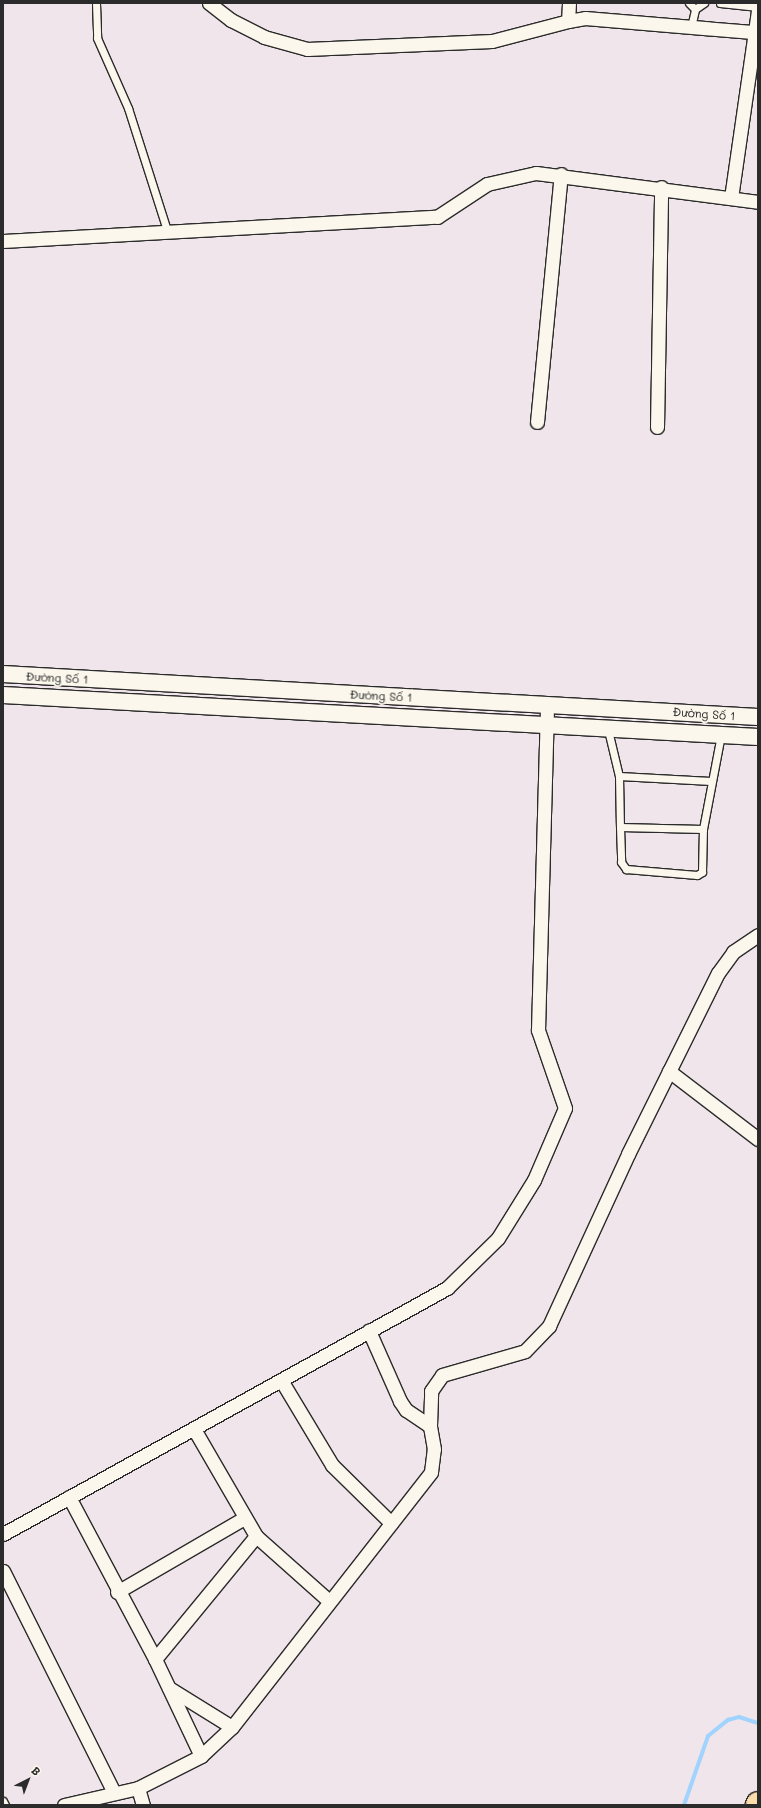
<!DOCTYPE html>
<html>
<head>
<meta charset="utf-8">
<style>
	body { margin:0 }
	#map { position:relative; width:761px; height:1808px; overflow:hidden; background:#f0e5eb; font-family:Mali,sans-serif }
	div>[style] { position:absolute }
	.stream>* { height:4px; margin:-2px; padding:0 2px; transform-origin:2px; border-radius:2px; background:#a0d3fd }
	.roads { filter:drop-shadow(1px 0 #2b2b2b) drop-shadow(-1px 0 #2b2b2b) drop-shadow(0 1px #2b2b2b) drop-shadow(0 -1px #2b2b2b) }
	.service>* { height:7px; margin:-3.5px; padding:0 3.5px; transform-origin:3.5px; border-radius:3.5px; background:#fbf7ec }
	.minor>* { height:13px; margin:-6.5px; padding:0 6.5px; transform-origin:6.5px; border-radius:6.5px; background:#fbf7ec }
	.tertiary>* { height:16px; margin:-8px; padding:0 8px; transform-origin:8px; border-radius:8px; background:#fbf7ec }
	.trunk>* { height:22px; margin:-11px; padding:0 11px; transform-origin:11px; border-radius:11px; background:#fbddab }
	span { translate:-50% -50%; white-space:nowrap; text-align:center; line-height:1.15; -webkit-text-stroke:4px #fbf7ec; paint-order:stroke }
	.street-label { font-size:12px; color:#2b2b2b }
	.frame { position:absolute; inset:0; border:4px solid #2b2b2b; pointer-events:none }
	.north { position:absolute; left:8px; top:1760px; width:40px; height:40px; -webkit-text-stroke:3px #fbf7ec; paint-order:stroke; rotate:42deg; font-size:11px; font-weight:700; line-height:16px; text-align:center; color:#2b2b2b }
	.north::after { content:''; display:block; margin:auto; width:14px; height:18px; background:#2b2b2b; clip-path:polygon(50% 0,100% 100%,50% 72%,0 100%) }
</style>
</head>
<body>
<div id="map">
	<div class="stream">
		<div style="left:684px;top:1805px;width:73px;rotate:-70.8deg"></div>
		<div style="left:708px;top:1736px;width:26px;rotate:-39deg"></div>
		<div style="left:728px;top:1720px;width:11px;rotate:-15deg"></div>
		<div style="left:739px;top:1717px;width:20px;rotate:18deg"></div>
	</div>
	<div class="roads">
		<div class="service">
			<div style="left:96px;top:3px;width:35px;rotate:88deg"></div>
			<div style="left:97px;top:38px;width:77px;rotate:66.1deg"></div>
			<div style="left:128px;top:108px;width:128px;rotate:72.3deg"></div>
			<div style="left:689px;top:3px;width:8px;rotate:45deg"></div>
			<div style="left:695px;top:9px;width:11px;rotate:-34deg"></div>
			<div style="left:720px;top:3px;width:38px;rotate:6deg"></div>
			<div style="left:691px;top:27px;width:18px;rotate:-77deg"></div>
			<div style="left:608px;top:730px;width:47px;rotate:76.6deg"></div>
			<div style="left:619px;top:776px;width:51px;rotate:88.9deg"></div>
			<div style="left:620px;top:827px;width:83px;rotate:1.4deg"></div>
			<div style="left:703px;top:829px;width:96px;rotate:-79.2deg"></div>
			<div style="left:619px;top:776px;width:92px;rotate:3.1deg"></div>
			<div style="left:620px;top:827px;width:35px;rotate:88deg"></div>
			<div style="left:621px;top:862px;width:9px;rotate:54deg"></div>
			<div style="left:626px;top:869px;width:71px;rotate:4.8deg"></div>
			<div style="left:697px;top:875px;width:6px;rotate:-31deg"></div>
			<div style="left:702px;top:872px;width:43px;rotate:-88.7deg"></div>
			<div style="left:3px;top:1801px;width:4px;rotate:63deg"></div>
		</div>
		<div class="minor">
			<div style="left:209px;top:3px;width:28px;rotate:38deg"></div>
			<div style="left:231px;top:20px;width:37px;rotate:27deg"></div>
			<div style="left:264px;top:37px;width:45px;rotate:15.6deg"></div>
			<div style="left:307px;top:49px;width:185px;rotate:-2.5deg"></div>
			<div style="left:492px;top:41px;width:79px;rotate:-14.7deg"></div>
			<div style="left:569px;top:3px;width:18px;rotate:93deg"></div>
			<div style="left:568px;top:21px;width:17px;rotate:-10deg"></div>
			<div style="left:585px;top:18px;width:168px;rotate:4.8deg"></div>
			<div style="left:731px;top:198px;width:190px;rotate:-81.8deg"></div>
			<div style="left:3px;top:241px;width:435px;rotate:-3.2deg"></div>
			<div style="left:437px;top:217px;width:60px;rotate:-33.4deg"></div>
			<div style="left:487px;top:184px;width:50px;rotate:-12.7deg"></div>
			<div style="left:536px;top:173px;width:224px;rotate:7.4deg"></div>
			<div style="left:537px;top:422px;width:249px;rotate:-84.5deg"></div>
			<div style="left:657px;top:427px;width:240px;rotate:-89deg"></div>
			<div style="left:669px;top:1071px;width:112px;rotate:37.4deg"></div>
			<div style="left:281px;top:1380px;width:99px;rotate:59deg"></div>
			<div style="left:332px;top:1465px;width:83px;rotate:44.5deg"></div>
			<div style="left:430px;top:1426px;width:35px;rotate:-88deg"></div>
			<div style="left:431px;top:1391px;width:19px;rotate:-55deg"></div>
			<div style="left:442px;top:1375px;width:86px;rotate:-16.1deg"></div>
			<div style="left:525px;top:1351px;width:35px;rotate:-46deg"></div>
			<div style="left:549px;top:1326px;width:189px;rotate:-65.3deg"></div>
			<div style="left:628px;top:1154px;width:202px;rotate:-63.6deg"></div>
			<div style="left:718px;top:973px;width:26px;rotate:-54deg"></div>
			<div style="left:733px;top:952px;width:30px;rotate:-34deg"></div>
			<div style="left:194px;top:1429px;width:124px;rotate:59.9deg"></div>
			<div style="left:256px;top:1536px;width:98px;rotate:41.7deg"></div>
			<div style="left:69px;top:1497px;width:183px;rotate:62deg"></div>
			<div style="left:155px;top:1659px;width:107px;rotate:64.6deg"></div>
			<div style="left:3px;top:1534px;width:508px;rotate:-28.99deg"></div>
			<div style="left:447px;top:1288px;width:71px;rotate:-44.4deg"></div>
			<div style="left:498px;top:1238px;width:68px;rotate:-58.2deg"></div>
			<div style="left:534px;top:1180px;width:78px;rotate:-66.7deg"></div>
			<div style="left:565px;top:1108px;width:83px;rotate:-109.1deg"></div>
			<div style="left:538px;top:1030px;width:326px;rotate:-88.4deg"></div>
			<div style="left:3px;top:1571px;width:246px;rotate:63.4deg"></div>
			<div style="left:117px;top:1592px;width:147px;rotate:-30.2deg"></div>
			<div style="left:155px;top:1659px;width:159px;rotate:-50.6deg"></div>
			<div style="left:169px;top:1688px;width:74px;rotate:31.8deg"></div>
			<div style="left:138px;top:1788px;width:18px;rotate:74deg"></div>
			<div style="left:64px;top:1805px;width:76px;rotate:-12.9deg"></div>
			<div style="left:138px;top:1788px;width:71px;rotate:-26.9deg"></div>
			<div style="left:201px;top:1756px;width:42px;rotate:-43.1deg"></div>
			<div style="left:232px;top:1727px;width:323px;rotate:-52deg"></div>
			<div style="left:431px;top:1472px;width:23px;rotate:-83deg"></div>
			<div style="left:434px;top:1449px;width:23px;rotate:-100deg"></div>
			<div style="left:430px;top:1426px;width:29px;rotate:-146deg"></div>
			<div style="left:406px;top:1410px;width:11px;rotate:-124deg"></div>
			<div style="left:400px;top:1401px;width:77px;rotate:-113.9deg"></div>
		</div>
		<div class="tertiary">
			<div style="left:3px;top:674px;width:756px;rotate:3.26deg"></div>
			<div style="left:3px;top:695px;width:756px;rotate:3.18deg"></div>
		</div>
		<div class="trunk">
			<div style="left:757px;top:1805px;width:2px;rotate:-63deg"></div>
		</div>
	</div>
	<div class="street-label">
		<span style="left:57px;top:678px;rotate:3deg">Đường Số 1</span>
		<span style="left:381px;top:696px;rotate:3deg">Đường Số 1</span>
		<span style="left:704px;top:714px;rotate:4deg">Đường Số 1</span>
	</div>
	<div class="frame"></div>
	<div class="north">B</div>
</div>
</body>
</html>
